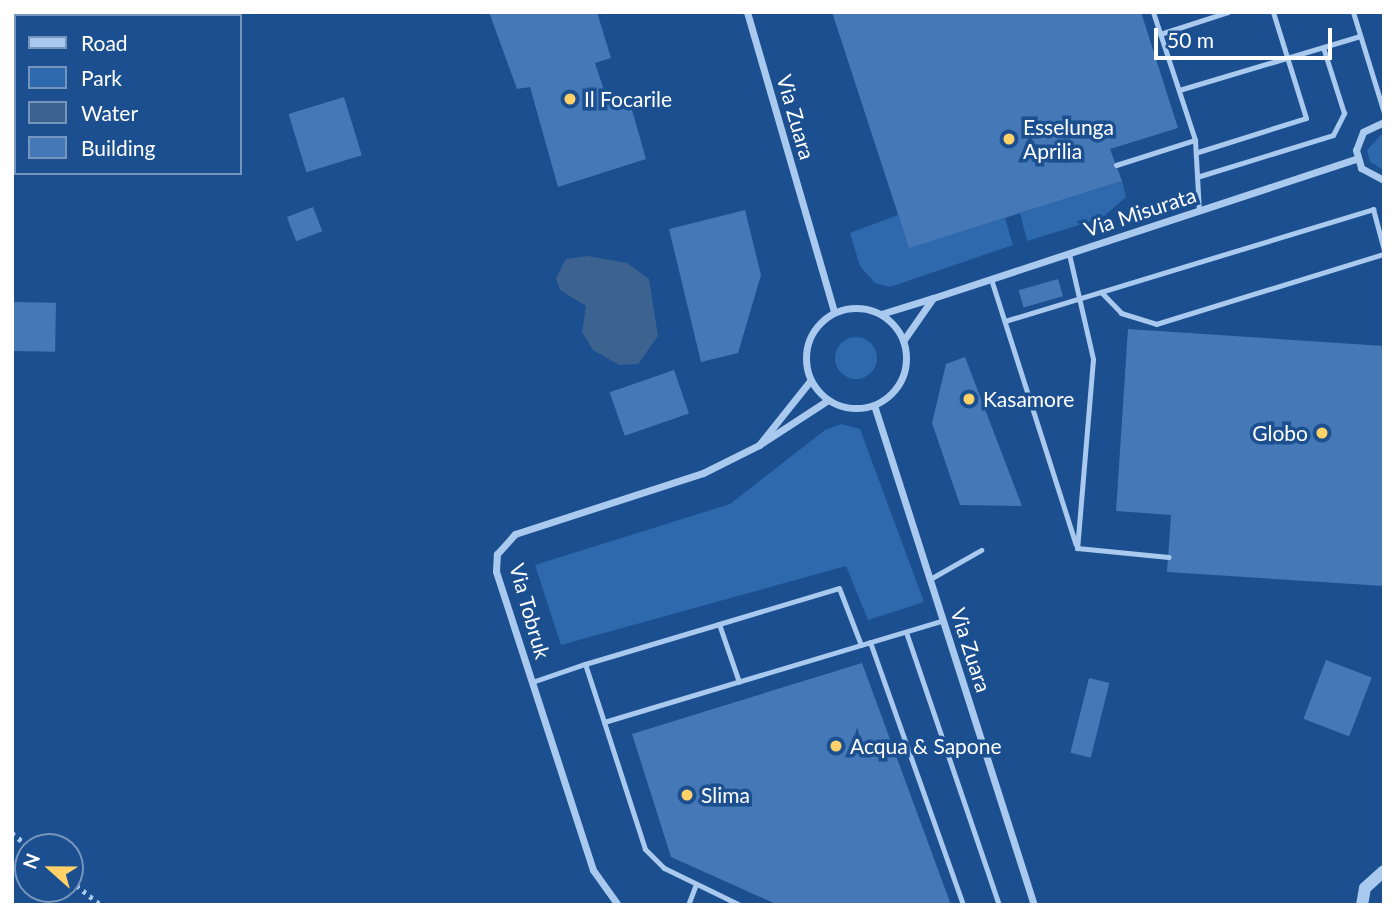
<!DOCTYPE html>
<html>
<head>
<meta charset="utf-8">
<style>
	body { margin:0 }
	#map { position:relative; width:1396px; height:917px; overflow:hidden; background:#1b4f8f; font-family:Lato,sans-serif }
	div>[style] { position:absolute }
	.green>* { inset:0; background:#2e69ad }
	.round { border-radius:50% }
	.water>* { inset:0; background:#3c6290 }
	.building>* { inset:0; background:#4478b7; transform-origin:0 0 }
	.path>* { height:4.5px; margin-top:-2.25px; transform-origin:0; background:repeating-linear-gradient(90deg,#a9c9ee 0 3.5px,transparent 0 8.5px) }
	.service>* { height:5px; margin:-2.5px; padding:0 2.5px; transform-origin:2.5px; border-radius:2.5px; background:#a9c9ee }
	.minor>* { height:7px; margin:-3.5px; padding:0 3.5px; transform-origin:3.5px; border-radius:3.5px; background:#a9c9ee }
	.minor>.ring { margin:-3.5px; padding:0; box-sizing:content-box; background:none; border:7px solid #a9c9ee; border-radius:50% }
	.tertiary>* { height:12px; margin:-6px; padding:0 6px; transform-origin:6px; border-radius:6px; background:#a9c9ee }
	.dots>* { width:19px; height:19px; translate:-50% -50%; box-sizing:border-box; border:4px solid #1b4f8f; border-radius:50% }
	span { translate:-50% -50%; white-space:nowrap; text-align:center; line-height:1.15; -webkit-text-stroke:7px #1b4f8f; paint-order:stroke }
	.poi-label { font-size:21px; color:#fff }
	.left { translate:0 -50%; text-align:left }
	.right { translate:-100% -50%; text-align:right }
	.street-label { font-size:21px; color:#fff }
	.frame { position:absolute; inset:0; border:14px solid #fff; pointer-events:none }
	.legend { position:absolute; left:14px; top:14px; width:228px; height:161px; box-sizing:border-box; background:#1b4f8f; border:2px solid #7695bc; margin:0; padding:9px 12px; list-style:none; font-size:21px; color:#fff }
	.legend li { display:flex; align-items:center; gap:14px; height:35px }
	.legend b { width:35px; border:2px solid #7695bc }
	.north { position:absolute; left:14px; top:833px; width:70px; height:70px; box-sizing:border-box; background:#1b4f8f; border:2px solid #7695bc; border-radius:50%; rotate:291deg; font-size:19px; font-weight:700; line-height:28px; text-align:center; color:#fff }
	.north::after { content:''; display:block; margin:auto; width:24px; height:32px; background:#ffd166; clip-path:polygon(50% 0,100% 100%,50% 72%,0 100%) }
	.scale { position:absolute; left:1154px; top:28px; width:178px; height:32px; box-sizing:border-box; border:4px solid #fff; border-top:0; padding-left:9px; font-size:21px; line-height:24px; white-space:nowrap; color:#fff; -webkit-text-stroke:5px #1b4f8f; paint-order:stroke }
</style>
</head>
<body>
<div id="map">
	<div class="green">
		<div style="clip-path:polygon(1384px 132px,1384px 170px,1370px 162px,1367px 150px)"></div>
		<div style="clip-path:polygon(1122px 181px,1126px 197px,1102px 218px,1027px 241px,1020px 213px)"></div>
		<div style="clip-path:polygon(898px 215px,909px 247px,1005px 218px,1013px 245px,890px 287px,875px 283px,860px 266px,850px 233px)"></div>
		<div class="round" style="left:835px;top:337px;width:42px;height:42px"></div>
		<div style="clip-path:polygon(841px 424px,860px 429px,924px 602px,868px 620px,846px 566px,561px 645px,535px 565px,730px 504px,825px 430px)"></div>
	</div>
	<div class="water">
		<div style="clip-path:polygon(588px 256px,627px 263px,649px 279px,658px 336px,638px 364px,619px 365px,593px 350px,582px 332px,586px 306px,560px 290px,556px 278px,566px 259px)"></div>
	</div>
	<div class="building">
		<div style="clip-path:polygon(489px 12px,597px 12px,611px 58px,595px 63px,608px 102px,628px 96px,646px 159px,558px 187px,530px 87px,517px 89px)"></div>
		<div style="clip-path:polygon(832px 12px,1141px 12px,1178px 128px,1110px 149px,1122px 181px,909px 248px)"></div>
		<div style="left:344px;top:97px;width:61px;height:58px;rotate:73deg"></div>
		<div style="clip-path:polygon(12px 102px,16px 112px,12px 142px)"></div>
		<div style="left:313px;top:207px;width:26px;height:28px;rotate:69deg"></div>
		<div style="clip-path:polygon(745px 210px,761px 275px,738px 353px,701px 362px,669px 229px)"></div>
		<div style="left:1058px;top:279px;width:18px;height:41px;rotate:74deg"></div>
		<div style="left:12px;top:302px;width:44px;height:49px;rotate:1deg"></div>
		<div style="clip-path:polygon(1128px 329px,1384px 346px,1384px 586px,1167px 572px,1171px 515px,1116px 511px)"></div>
		<div style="clip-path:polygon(965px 357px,1022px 506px,960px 505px,932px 423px,946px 364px)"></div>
		<div style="left:674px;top:370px;width:46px;height:68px;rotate:71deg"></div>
		<div style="left:1326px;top:660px;width:49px;height:63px;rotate:21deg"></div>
		<div style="clip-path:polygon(862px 663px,951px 905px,778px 905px,671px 857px,632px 734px)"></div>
		<div style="left:1089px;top:678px;width:21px;height:77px;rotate:14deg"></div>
	</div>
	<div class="path">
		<div style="left:12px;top:833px;width:22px;rotate:39deg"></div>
		<div style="left:70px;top:880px;width:40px;rotate:39deg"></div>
	</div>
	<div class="service">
		<div style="left:1153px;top:12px;width:135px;rotate:71.8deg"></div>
		<div style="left:1195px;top:140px;width:71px;rotate:86.8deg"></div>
		<div style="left:1353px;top:12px;width:106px;rotate:72.9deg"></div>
		<div style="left:1160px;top:34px;width:71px;rotate:-17.9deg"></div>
		<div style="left:1179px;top:90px;width:189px;rotate:-16.6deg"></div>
		<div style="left:1198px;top:152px;width:113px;rotate:-17.5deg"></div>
		<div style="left:1306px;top:118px;width:111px;rotate:-107.3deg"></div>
		<div style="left:1116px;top:165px;width:83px;rotate:-17.6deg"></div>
		<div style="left:1200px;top:176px;width:139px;rotate:-17.1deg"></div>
		<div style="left:1333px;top:135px;width:25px;rotate:-63deg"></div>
		<div style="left:1344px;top:113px;width:69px;rotate:-107.7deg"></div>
		<div style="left:1069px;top:254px;width:108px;rotate:77.1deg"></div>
		<div style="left:1093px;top:359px;width:190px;rotate:94.8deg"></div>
		<div style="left:991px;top:279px;width:279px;rotate:72.3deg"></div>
		<div style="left:1101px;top:292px;width:29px;rotate:46deg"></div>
		<div style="left:1121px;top:313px;width:37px;rotate:17deg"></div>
		<div style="left:1156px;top:324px;width:239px;rotate:-17.1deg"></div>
		<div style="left:1005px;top:321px;width:385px;rotate:-16.9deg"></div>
		<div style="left:1373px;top:209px;width:42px;rotate:75deg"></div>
		<div style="left:1077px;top:548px;width:92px;rotate:5.6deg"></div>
		<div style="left:930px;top:579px;width:59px;rotate:-29.6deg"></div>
		<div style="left:719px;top:624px;width:125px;rotate:-16.7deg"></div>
		<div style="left:839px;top:588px;width:61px;rotate:68.9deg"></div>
		<div style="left:906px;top:632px;width:288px;rotate:71.2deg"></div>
		<div style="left:870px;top:642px;width:279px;rotate:70.5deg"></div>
		<div style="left:532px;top:682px;width:56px;rotate:-18.8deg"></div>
		<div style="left:604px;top:722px;width:61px;rotate:-108.1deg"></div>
		<div style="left:585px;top:664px;width:140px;rotate:-16.6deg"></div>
		<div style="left:719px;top:624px;width:61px;rotate:71deg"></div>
		<div style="left:688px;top:905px;width:22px;rotate:-69deg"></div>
		<div style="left:740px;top:905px;width:85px;rotate:-154deg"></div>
		<div style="left:664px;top:868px;width:27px;rotate:-135deg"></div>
		<div style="left:645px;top:849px;width:133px;rotate:-107.9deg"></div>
		<div style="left:604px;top:722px;width:354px;rotate:-16.7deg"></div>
	</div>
	<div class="minor">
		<div style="left:747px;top:12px;width:312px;rotate:73.8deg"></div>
		<div style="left:1384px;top:122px;width:23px;rotate:155deg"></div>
		<div style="left:1363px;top:132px;width:19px;rotate:111deg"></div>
		<div style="left:1356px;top:150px;width:19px;rotate:74deg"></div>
		<div style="left:1361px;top:168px;width:26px;rotate:28deg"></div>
		<div style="left:933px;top:298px;width:446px;rotate:-18.2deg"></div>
		<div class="ring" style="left:806px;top:308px;width:93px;height:93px"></div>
		<div style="left:881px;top:314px;width:54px;rotate:-17.1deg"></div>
		<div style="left:933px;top:298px;width:52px;rotate:124.9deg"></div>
		<div style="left:810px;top:381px;width:82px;rotate:128.6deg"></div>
		<div style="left:759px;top:445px;width:82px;rotate:-33.1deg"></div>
		<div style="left:874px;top:405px;width:525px;rotate:72.26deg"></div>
		<div style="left:618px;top:905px;width:43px;rotate:-125.5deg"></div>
		<div style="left:593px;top:870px;width:314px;rotate:-108deg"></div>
		<div style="left:496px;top:571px;width:17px;rotate:-87deg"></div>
		<div style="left:497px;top:554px;width:27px;rotate:-48deg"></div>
		<div style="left:515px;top:534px;width:198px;rotate:-18deg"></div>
		<div style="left:703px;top:473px;width:63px;rotate:-26.6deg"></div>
	</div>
	<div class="tertiary">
		<div style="left:1362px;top:905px;width:17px;rotate:-80deg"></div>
		<div style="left:1365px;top:888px;width:25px;rotate:-42deg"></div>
	</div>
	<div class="dots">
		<div style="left:570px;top:99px;background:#ffd166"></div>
		<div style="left:1009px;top:139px;background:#ffd166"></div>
		<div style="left:969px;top:399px;background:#ffd166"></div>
		<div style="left:1322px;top:433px;background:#ffd166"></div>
		<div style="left:836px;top:746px;background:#ffd166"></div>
		<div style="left:687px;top:795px;background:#ffd166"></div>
	</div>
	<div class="poi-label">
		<span class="left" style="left:584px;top:99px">Il Focarile</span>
		<span class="left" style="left:1023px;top:139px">Esselunga<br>Aprilia</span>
		<span class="left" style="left:983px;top:399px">Kasamore</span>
		<span class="right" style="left:1308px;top:433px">Globo</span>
		<span class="left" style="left:850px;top:746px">Acqua &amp; Sapone</span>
		<span class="left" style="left:701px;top:795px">Slima</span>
	</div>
	<div class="street-label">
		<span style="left:796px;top:117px;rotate:74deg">Via Zuara</span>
		<span style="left:1140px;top:212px;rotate:-18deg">Via Misurata</span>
		<span style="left:530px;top:611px;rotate:74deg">Via Tobruk</span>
		<span style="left:971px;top:650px;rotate:72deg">Via Zuara</span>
	</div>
	<div class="frame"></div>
	<ul class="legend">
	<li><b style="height:9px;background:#a9c9ee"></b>Road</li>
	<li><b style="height:19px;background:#2e69ad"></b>Park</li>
	<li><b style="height:19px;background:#3c6290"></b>Water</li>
	<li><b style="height:19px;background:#4478b7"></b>Building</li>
	</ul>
	<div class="north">N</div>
	<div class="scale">50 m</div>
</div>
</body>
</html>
